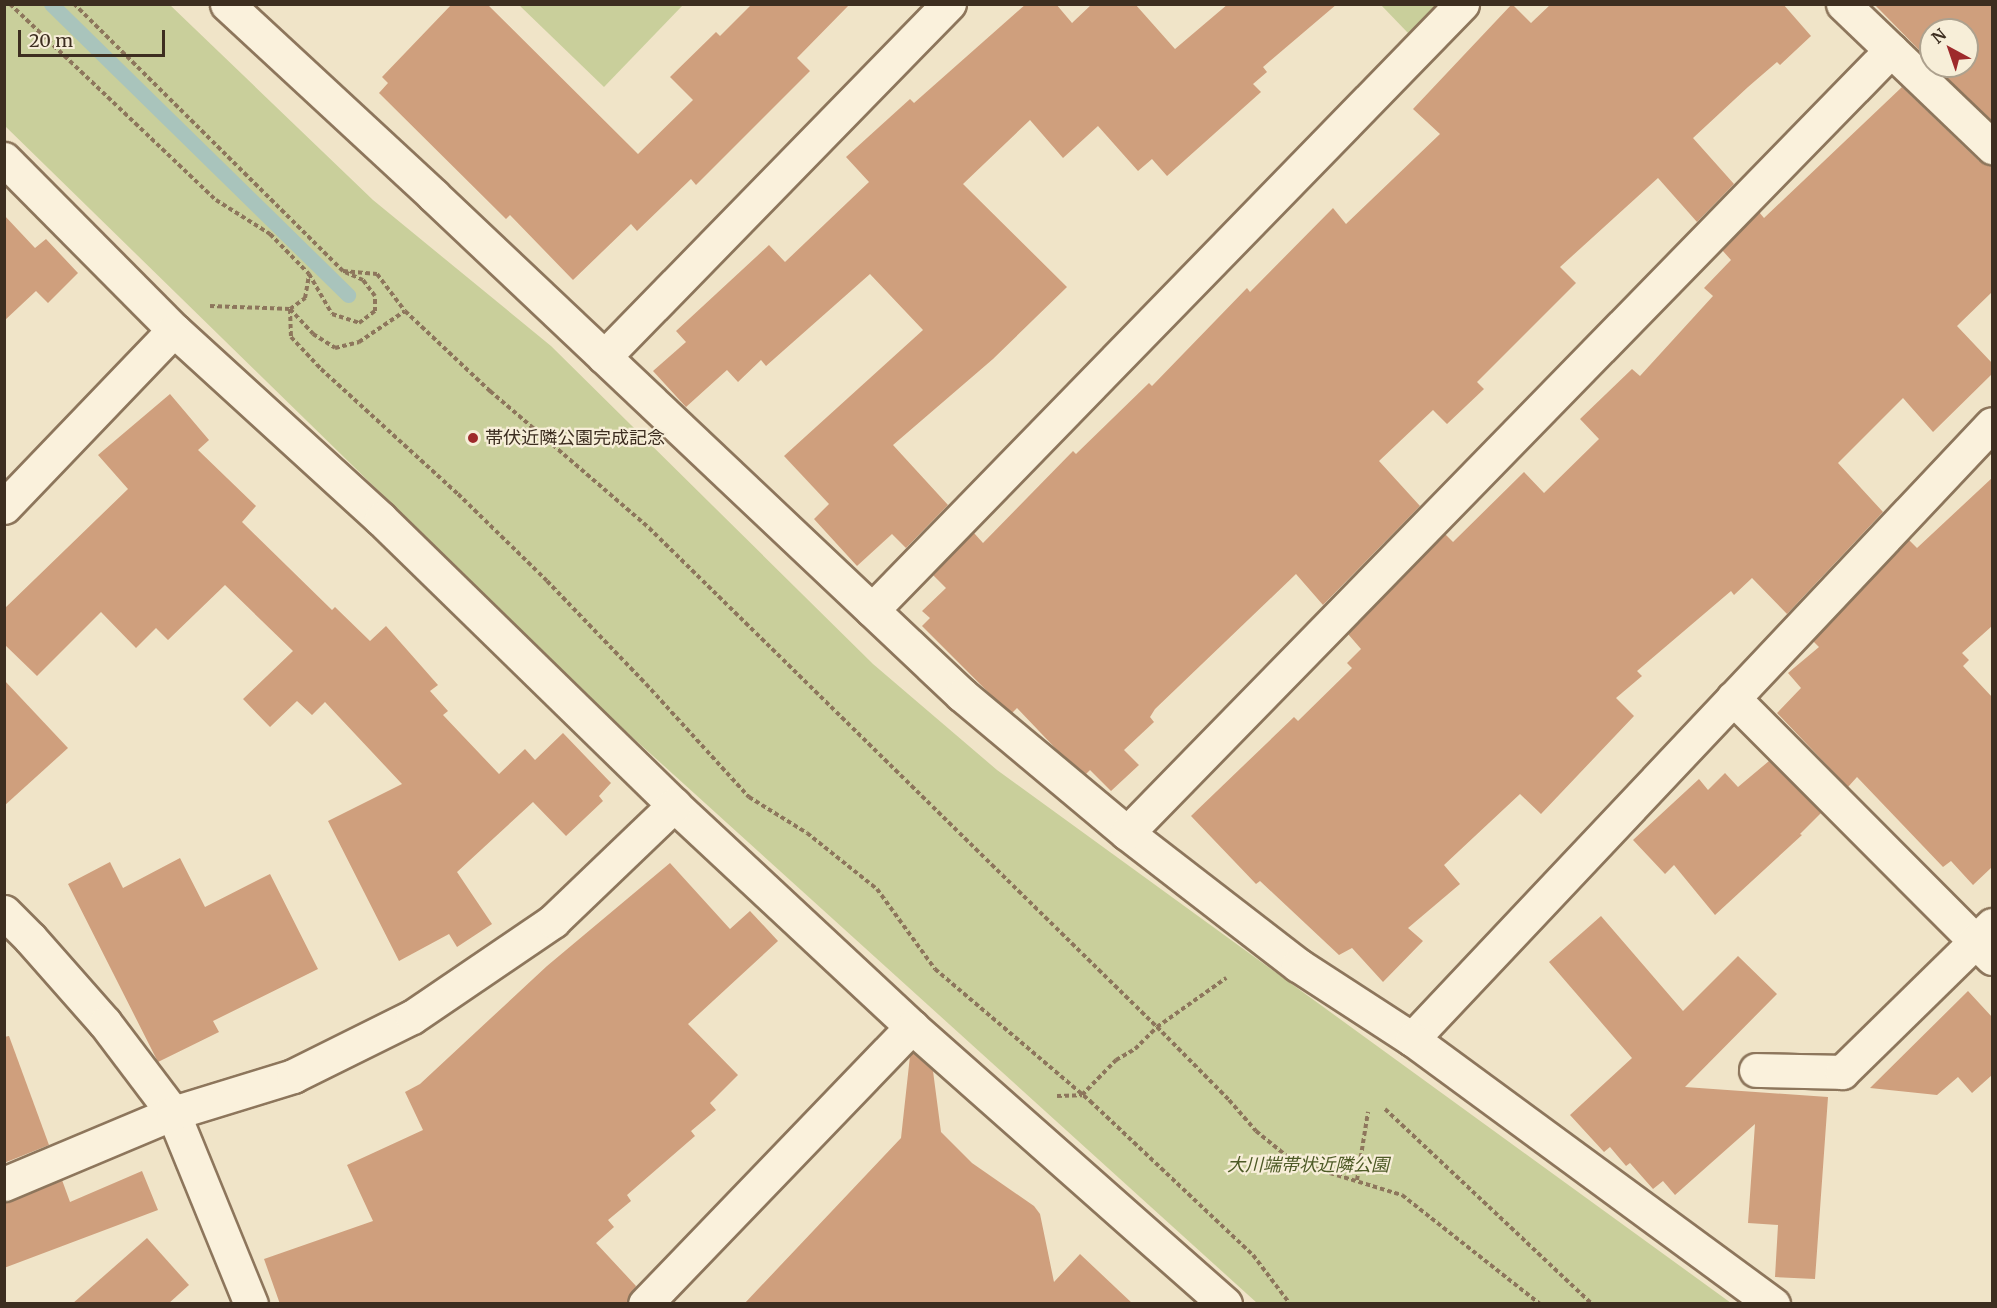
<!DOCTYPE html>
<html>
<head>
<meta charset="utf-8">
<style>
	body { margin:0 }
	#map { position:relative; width:1997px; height:1308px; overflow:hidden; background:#f0e4c8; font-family:Merriweather,"Noto Sans JP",serif }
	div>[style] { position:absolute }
	.green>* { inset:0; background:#c9cf9b }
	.stream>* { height:15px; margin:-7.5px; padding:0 7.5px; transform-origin:7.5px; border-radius:7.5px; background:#a9c4bc }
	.building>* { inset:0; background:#cf9f7d }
	.path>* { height:4px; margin-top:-2px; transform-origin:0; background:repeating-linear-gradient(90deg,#8d765c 0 4.5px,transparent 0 7.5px) }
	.roads { filter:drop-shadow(2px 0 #8d765c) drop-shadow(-2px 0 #8d765c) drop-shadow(0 2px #8d765c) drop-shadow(0 -2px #8d765c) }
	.minor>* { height:33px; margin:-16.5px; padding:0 16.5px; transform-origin:16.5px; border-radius:16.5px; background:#faf1dc }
	.dots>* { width:16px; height:16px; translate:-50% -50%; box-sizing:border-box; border:3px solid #f7eed8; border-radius:50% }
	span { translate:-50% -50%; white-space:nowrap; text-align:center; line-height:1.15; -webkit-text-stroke:4.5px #f7eed8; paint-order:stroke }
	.poi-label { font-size:18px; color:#3d2e20 }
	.left { translate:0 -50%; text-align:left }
	.park-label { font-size:18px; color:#4d5a26; font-style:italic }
	.frame { position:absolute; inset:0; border:6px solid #3d2e20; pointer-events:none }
	.north { position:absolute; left:1919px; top:18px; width:60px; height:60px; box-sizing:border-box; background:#f7eed8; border:2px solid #ada18e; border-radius:50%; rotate:320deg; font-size:16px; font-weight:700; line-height:24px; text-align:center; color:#3d2e20 }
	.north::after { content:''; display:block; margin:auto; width:21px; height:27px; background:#9e2a2b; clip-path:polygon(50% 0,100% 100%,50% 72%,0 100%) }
	.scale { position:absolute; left:18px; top:30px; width:147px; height:27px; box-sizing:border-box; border:3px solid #3d2e20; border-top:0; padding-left:8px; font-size:18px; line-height:21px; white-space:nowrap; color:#3d2e20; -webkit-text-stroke:4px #f7eed8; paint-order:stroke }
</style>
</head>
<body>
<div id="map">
	<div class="green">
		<div style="clip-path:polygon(4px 5px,170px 5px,373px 200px,551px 346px,873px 664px,997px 770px,1731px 1303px,1257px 1303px,610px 717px,5px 126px)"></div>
		<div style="clip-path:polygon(519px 5px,683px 5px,604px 87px)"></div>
		<div style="clip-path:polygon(1381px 5px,1437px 5px,1408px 33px)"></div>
	</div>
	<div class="stream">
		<div style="left:51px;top:4px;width:416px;rotate:44.4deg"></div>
	</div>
	<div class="building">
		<div style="clip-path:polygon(452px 4px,487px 4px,638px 154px,693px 100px,670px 77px,716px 32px,720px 36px,752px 4px,850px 4px,797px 58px,810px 71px,696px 185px,691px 179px,637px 231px,631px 224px,573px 280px,510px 215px,506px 219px,379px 93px,388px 83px,382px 77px)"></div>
		<div style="clip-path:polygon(1026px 4px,1056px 4px,1072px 23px,1092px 4px,1135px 4px,1175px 49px,1228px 4px,1337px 4px,1263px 67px,1267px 72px,1253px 84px,1261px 92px,1167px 176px,1152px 159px,1138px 171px,1098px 126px,1063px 158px,1030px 120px,963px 184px,1067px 287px,993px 359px,893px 445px,948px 505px,906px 548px,892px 534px,857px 566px,814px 519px,829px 504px,784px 456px,923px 330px,870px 274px,766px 366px,761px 360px,738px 382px,727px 370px,686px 407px,653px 371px,686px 342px,676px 331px,769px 245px,785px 262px,869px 182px,846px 157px,910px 99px,914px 103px)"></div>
		<div style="clip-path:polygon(1512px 4px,1531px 23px,1551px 4px,1783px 4px,1811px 36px,1780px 65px,1777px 62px,1748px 87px,1693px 138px,1734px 184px,1697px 222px,1658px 178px,1560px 267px,1576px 283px,1477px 382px,1484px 389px,1447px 424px,1433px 410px,1379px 461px,1420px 506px,1323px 605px,1296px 574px,1155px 709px,1150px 717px,1154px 722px,1124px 750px,1139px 765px,1111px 791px,1090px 770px,1086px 774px,1058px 751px,1017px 708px,1012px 713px,993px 697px,922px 626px,930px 618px,922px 611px,946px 588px,933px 575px,974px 533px,983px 543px,1073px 451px,1076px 454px,1149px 383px,1152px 386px,1247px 288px,1250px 292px,1333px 208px,1346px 224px,1440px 134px,1413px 109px)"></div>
		<div style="clip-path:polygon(1874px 4px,1992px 4px,1992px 121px,1935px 66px,1967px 66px,1967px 30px,1931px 30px,1931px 62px)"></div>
		<div style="clip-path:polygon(1902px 87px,1979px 161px,1992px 165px,1992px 292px,1957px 326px,1992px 363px,1992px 374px,1933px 432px,1903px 398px,1838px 463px,1883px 512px,1787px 614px,1752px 578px,1734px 595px,1731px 591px,1637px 671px,1642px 676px,1616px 698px,1634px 716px,1541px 814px,1520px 794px,1444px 865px,1460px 884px,1408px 928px,1423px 941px,1383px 982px,1352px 948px,1339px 955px,1260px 881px,1256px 884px,1191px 816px,1294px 717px,1298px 721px,1352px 668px,1347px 663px,1361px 649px,1348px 634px,1445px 534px,1453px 542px,1524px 472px,1544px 493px,1599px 439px,1580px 419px,1632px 369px,1640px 376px,1713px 296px,1704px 288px,1731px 260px,1722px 250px,1759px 212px,1764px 218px)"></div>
		<div style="clip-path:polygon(4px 215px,35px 248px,46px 239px,78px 273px,48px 303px,36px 291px,4px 321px)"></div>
		<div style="clip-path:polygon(170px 394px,209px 440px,198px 450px,256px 506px,242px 522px,332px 610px,335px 607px,370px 641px,386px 626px,438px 685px,430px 691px,448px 711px,443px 715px,499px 774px,525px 749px,535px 760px,563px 733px,611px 783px,599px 796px,603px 801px,566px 836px,533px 802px,457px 872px,492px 924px,457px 947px,449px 934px,399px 961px,328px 821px,402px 784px,325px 702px,312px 715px,297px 701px,270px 727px,243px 699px,293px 651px,225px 585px,168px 640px,156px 628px,136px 648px,101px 612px,37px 676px,4px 644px,4px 609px,128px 489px,98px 455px)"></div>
		<div style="clip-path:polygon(1992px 478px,1992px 626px,1962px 653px,1969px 660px,1963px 666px,1992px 697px,1992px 867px,1973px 885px,1951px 861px,1943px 867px,1857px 777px,1848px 787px,1777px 713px,1801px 688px,1788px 673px,1819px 647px,1813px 641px,1909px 540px,1917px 548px)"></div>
		<div style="clip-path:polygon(4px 680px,68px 748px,4px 806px)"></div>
		<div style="clip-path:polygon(1769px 761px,1821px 813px,1800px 834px,1802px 835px,1715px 915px,1674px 865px,1665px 874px,1633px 840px,1699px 779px,1708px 790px,1725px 773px,1738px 787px)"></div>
		<div style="clip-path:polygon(180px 858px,205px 907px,270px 874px,318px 969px,213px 1021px,219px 1032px,158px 1062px,68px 884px,110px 862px,123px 888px)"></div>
		<div style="clip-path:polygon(670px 863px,730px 929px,750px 911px,778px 941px,688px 1024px,738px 1075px,710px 1103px,716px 1110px,691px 1131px,695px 1136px,627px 1195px,631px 1201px,608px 1220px,614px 1227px,596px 1243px,636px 1286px,627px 1304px,280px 1304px,264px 1259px,373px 1221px,347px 1165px,423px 1130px,405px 1092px,420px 1084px,547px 966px)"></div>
		<div style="clip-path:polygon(1601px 916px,1683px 1011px,1738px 956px,1777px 994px,1685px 1087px,1828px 1097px,1815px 1279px,1775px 1277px,1778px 1225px,1748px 1223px,1755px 1124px,1675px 1195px,1663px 1181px,1653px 1189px,1630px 1163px,1626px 1166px,1610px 1147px,1604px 1152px,1570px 1115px,1632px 1058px,1549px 962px)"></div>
		<div style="clip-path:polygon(1968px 991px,1992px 1017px,1992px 1075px,1972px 1093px,1958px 1077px,1937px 1095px,1870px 1088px)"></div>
		<div style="clip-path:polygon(9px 1036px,49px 1145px,4px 1163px,4px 1037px)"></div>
		<div style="clip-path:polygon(913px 1053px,933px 1071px,941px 1132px,972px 1163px,1034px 1206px,1040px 1214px,1054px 1282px,1080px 1254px,1133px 1304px,744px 1304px,901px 1138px,910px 1056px)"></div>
		<div style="clip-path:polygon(142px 1171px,158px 1210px,4px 1268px,4px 1202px,62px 1180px,70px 1202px)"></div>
		<div style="clip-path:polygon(147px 1238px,189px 1285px,168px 1304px,72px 1304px)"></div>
	</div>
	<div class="path">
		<div style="left:10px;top:4px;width:284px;rotate:43.6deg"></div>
		<div style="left:216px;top:200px;width:64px;rotate:32.2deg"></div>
		<div style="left:270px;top:234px;width:56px;rotate:45.7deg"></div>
		<div style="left:309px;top:274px;width:46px;rotate:60.1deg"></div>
		<div style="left:332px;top:314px;width:28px;rotate:18deg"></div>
		<div style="left:359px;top:323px;width:20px;rotate:-37deg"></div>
		<div style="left:375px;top:311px;width:15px;rotate:-90deg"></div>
		<div style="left:375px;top:296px;width:20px;rotate:-127deg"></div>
		<div style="left:363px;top:280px;width:22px;rotate:-156deg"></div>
		<div style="left:343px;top:271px;width:379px;rotate:-135.2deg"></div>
		<div style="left:343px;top:271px;width:34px;rotate:5deg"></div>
		<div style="left:377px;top:274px;width:46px;rotate:52.9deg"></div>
		<div style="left:405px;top:311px;width:117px;rotate:43.3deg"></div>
		<div style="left:490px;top:391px;width:210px;rotate:40.7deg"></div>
		<div style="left:649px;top:528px;width:719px;rotate:44.49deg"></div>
		<div style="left:1162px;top:1032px;width:95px;rotate:45.4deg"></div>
		<div style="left:1229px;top:1100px;width:41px;rotate:48.9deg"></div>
		<div style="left:1256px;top:1131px;width:49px;rotate:39.2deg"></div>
		<div style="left:1294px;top:1162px;width:113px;rotate:17deg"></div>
		<div style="left:1402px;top:1195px;width:176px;rotate:38.3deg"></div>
		<div style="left:210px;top:306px;width:80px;rotate:2.1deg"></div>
		<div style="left:290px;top:309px;width:19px;rotate:-36deg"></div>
		<div style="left:305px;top:298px;width:23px;rotate:-80deg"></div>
		<div style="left:290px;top:309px;width:28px;rotate:88deg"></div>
		<div style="left:291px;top:337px;width:44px;rotate:46.8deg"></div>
		<div style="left:321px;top:369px;width:185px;rotate:42.4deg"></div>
		<div style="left:458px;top:494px;width:124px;rotate:44.3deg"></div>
		<div style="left:547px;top:581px;width:143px;rotate:46.1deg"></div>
		<div style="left:646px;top:684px;width:153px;rotate:47.7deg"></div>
		<div style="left:749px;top:797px;width:68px;rotate:31.8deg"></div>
		<div style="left:807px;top:833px;width:90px;rotate:38.7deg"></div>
		<div style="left:877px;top:889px;width:99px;rotate:54.1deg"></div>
		<div style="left:935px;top:969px;width:204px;rotate:40.4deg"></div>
		<div style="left:1090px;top:1101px;width:224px;rotate:43.4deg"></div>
		<div style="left:1253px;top:1255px;width:61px;rotate:52.9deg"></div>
		<div style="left:290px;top:309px;width:34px;rotate:47deg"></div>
		<div style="left:313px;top:334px;width:26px;rotate:32deg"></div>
		<div style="left:335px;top:348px;width:25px;rotate:-14deg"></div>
		<div style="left:359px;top:342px;width:55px;rotate:-34deg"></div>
		<div style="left:1057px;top:1096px;width:25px;rotate:-2deg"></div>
		<div style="left:1082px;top:1095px;width:49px;rotate:-45.8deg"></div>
		<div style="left:1116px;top:1060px;width:22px;rotate:-30deg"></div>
		<div style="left:1135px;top:1049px;width:31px;rotate:-45deg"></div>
		<div style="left:1157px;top:1027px;width:85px;rotate:-35.4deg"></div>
		<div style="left:1385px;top:1109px;width:284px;rotate:43.3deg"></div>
		<div style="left:1357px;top:1180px;width:69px;rotate:-80.8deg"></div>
	</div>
	<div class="roads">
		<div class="minor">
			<div style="left:227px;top:4px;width:281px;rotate:42.8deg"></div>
			<div style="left:433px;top:195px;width:728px;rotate:43.39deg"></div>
			<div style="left:962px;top:695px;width:215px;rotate:39.9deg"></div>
			<div style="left:1127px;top:833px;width:216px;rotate:37.7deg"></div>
			<div style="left:1298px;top:965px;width:136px;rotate:33deg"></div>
			<div style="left:1412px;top:1039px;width:845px;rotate:-46.68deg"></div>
			<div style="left:1843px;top:4px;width:207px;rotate:43.8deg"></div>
			<div style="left:4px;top:159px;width:241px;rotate:45.2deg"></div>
			<div style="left:174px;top:330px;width:280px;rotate:42.4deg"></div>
			<div style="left:381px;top:519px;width:409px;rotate:44.3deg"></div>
			<div style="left:674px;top:805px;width:325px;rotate:43deg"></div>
			<div style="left:912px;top:1027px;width:418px;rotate:41.5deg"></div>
			<div style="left:604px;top:357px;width:494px;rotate:-45.7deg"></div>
			<div style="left:4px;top:507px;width:245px;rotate:-46.2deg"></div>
			<div style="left:872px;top:610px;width:846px;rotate:-45.77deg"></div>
			<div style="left:1733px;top:698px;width:367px;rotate:45.1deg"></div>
			<div style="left:1127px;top:833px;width:1094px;rotate:-45.7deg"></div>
			<div style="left:4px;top:912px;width:37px;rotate:45deg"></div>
			<div style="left:30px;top:938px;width:113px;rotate:48.6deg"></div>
			<div style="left:105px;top:1023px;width:113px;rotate:52.9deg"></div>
			<div style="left:173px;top:1113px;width:206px;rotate:67.8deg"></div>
			<div style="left:1412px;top:1039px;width:448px;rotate:36.3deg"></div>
			<div style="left:1756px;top:1070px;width:86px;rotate:1.3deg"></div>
			<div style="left:1842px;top:1072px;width:210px;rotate:-44.4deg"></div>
			<div style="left:4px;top:1184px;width:183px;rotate:-22.8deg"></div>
			<div style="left:173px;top:1113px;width:126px;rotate:-17.1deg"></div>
			<div style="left:293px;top:1076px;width:133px;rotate:-26.4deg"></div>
			<div style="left:412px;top:1017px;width:171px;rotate:-34.2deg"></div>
			<div style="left:553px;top:921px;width:168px;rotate:-43.8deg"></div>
			<div style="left:645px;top:1304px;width:385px;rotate:-46.1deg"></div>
		</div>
	</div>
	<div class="dots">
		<div style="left:473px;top:438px;background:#9e2a2b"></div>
	</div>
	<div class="poi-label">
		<span class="left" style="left:485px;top:438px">帯伏近隣公園完成記念</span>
	</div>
	<div class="park-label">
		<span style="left:1308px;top:1165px">大川端帯状近隣公園</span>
	</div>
	<div class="frame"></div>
	<div class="north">N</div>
	<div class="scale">20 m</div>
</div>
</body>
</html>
